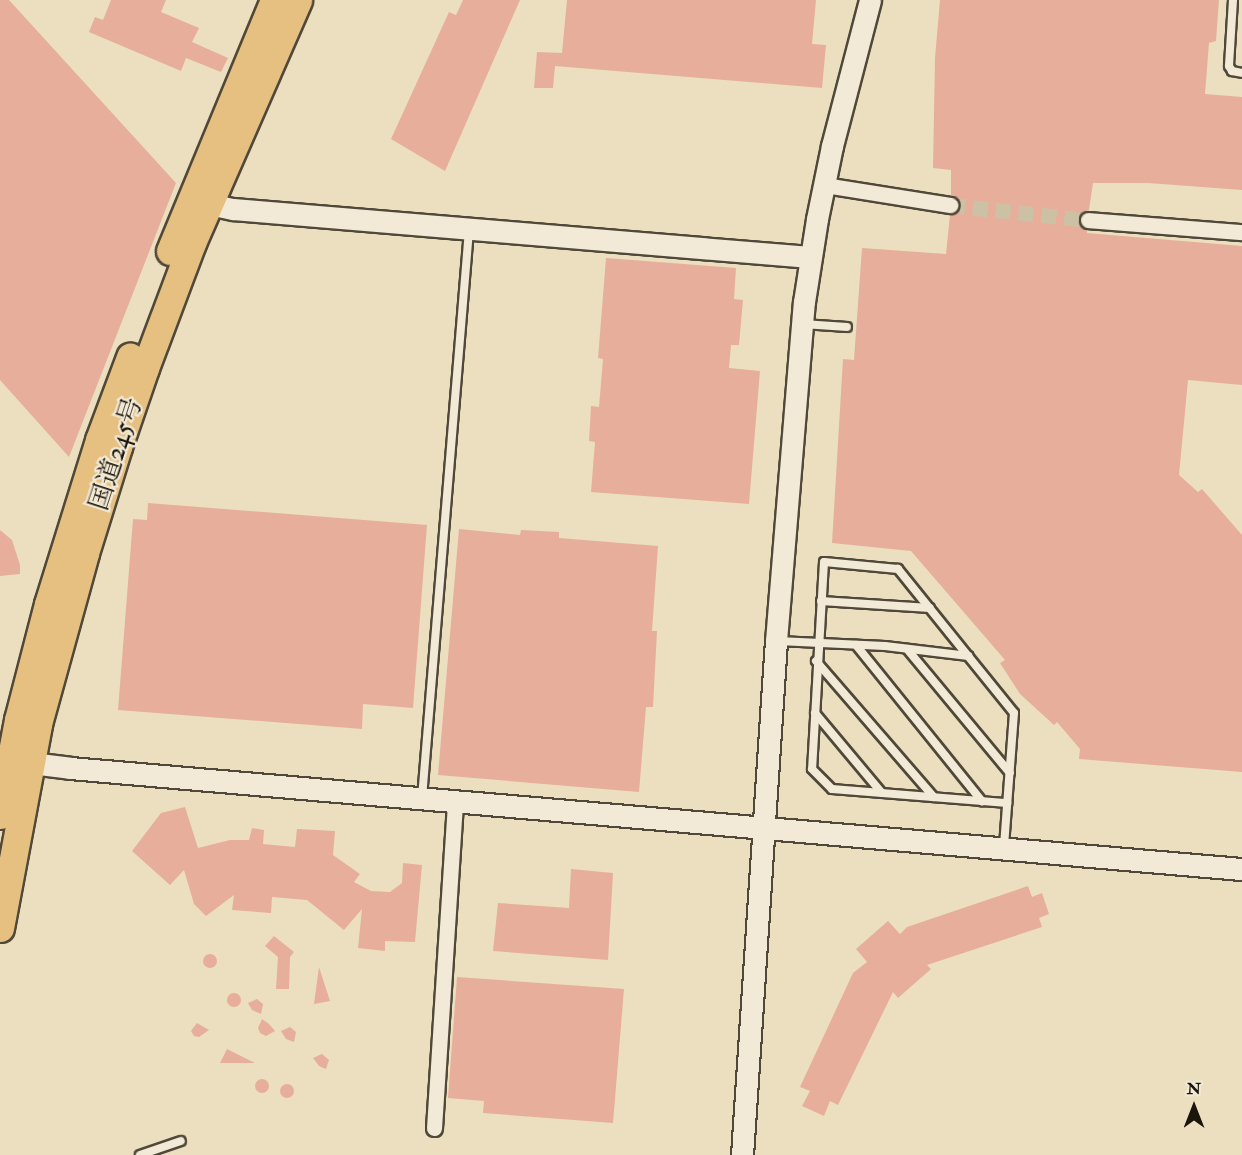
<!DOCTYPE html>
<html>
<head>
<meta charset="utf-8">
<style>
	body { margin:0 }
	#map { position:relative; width:1242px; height:1155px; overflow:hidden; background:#ebdfc0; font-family:"IM FELL Double Pica","Noto Serif JP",serif }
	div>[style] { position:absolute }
	.building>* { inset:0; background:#e7ae9c }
	.round { border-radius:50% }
	.street-tunnel>* { height:15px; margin-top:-7.5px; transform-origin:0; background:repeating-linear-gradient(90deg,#ccc1a5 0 15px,transparent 0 23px) }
	.roads { filter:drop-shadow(2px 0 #504838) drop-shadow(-2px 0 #504838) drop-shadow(0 2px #504838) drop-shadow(0 -2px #504838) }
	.lane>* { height:8px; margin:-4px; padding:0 4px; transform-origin:4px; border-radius:4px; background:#f2ead6 }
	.street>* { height:15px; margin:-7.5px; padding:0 7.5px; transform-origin:7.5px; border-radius:7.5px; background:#f2ead6 }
	.secondary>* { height:21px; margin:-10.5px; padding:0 10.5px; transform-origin:10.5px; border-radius:10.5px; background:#f2ead6 }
	.highway>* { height:27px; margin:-13.5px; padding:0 13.5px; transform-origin:13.5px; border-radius:13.5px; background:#e6c080 }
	span { translate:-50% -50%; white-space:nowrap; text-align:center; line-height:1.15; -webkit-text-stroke:4.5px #f2ead6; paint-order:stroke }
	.street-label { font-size:26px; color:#1c150b }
	.north { position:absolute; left:1164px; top:1077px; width:60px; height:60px; -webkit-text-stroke:4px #f2ead6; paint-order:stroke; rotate:0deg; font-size:16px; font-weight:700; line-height:24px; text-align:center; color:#1c150b }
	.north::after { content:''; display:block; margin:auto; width:21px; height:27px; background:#1c150b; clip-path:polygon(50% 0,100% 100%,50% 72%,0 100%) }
</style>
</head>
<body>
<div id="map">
	<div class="building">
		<div style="clip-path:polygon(0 0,9px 0,176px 183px,69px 457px,0 380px)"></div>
		<div style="clip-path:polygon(111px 0,166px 0,161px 12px,199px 28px,192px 42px,228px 58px,221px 72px,186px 58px,181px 71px,89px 32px,95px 17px,103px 20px)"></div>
		<div style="clip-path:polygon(463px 0,520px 0,445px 171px,391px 139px,449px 12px,456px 15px)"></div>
		<div style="clip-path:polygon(567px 0,816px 0,812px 44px,826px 45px,822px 88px,555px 66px,553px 88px,534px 88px,537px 52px,562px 53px)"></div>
		<div style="clip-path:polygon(940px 0,1219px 0,1216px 41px,1209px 43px,1205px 94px,1242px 97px,1242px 190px,1148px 183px,1093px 183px,1089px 210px,1083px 212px,1078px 220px,1082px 228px,1087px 230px,1087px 233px,1242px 246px,1242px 385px,1188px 380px,1179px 475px,1198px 492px,1202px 489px,1242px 535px,1242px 772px,1079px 759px,1080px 749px,1057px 722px,1054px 725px,1020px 694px,1000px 663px,1005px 660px,911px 551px,832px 543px,843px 359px,854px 360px,862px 248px,946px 254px,950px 215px,957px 212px,959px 207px,957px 198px,951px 195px,951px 170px,933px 168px,935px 58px)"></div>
		<div style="clip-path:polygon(606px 258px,736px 268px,734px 299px,743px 300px,739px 345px,731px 345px,729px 368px,760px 371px,749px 504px,591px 492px,595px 442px,589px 441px,591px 406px,599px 407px,603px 359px,598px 358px)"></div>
		<div style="clip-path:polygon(148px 503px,427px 525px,413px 708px,363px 704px,362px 729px,118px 710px,133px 519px,147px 520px)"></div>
		<div style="clip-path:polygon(459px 529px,520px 535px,521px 530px,559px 532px,559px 538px,658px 546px,652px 631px,657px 631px,653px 707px,646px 707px,639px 792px,438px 775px)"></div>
		<div style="clip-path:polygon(0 530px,12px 540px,20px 565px,20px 574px,0 576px)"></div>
		<div style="clip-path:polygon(185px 807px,198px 848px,230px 840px,249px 840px,252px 828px,264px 830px,263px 844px,295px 847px,297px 829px,335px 831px,333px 855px,360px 874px,354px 882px,371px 891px,390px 892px,402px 883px,403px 863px,422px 865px,415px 942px,385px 941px,385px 951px,358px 948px,362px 909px,344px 930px,307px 900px,272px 897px,271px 913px,232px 910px,234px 895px,206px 916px,194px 904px,184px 870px,170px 885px,132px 851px,161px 813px)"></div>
		<div style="clip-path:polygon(571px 869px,613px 873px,608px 960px,493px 951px,498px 903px,569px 908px)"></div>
		<div style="clip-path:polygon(1028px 886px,1032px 897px,1042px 893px,1049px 914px,1039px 918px,1042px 927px,927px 965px,931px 969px,898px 998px,893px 992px,838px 1105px,830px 1101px,824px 1116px,802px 1106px,810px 1091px,800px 1087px,853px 973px,867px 962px,856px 949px,888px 921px,900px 934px,907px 927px)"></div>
		<div style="clip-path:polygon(274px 936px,294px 952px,290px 957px,289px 989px,276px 989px,278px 957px,265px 946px)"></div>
		<div class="round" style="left:203px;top:954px;width:14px;height:14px"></div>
		<div style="clip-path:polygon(319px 967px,330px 1001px,314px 1004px)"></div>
		<div style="clip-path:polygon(457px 977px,624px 989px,613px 1123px,483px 1113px,484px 1101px,448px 1098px)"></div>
		<div class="round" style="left:227px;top:993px;width:14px;height:14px"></div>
		<div style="clip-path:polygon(257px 999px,263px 1004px,261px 1014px,252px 1010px,248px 1003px)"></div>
		<div style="clip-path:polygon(262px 1019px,269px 1024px,275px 1031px,266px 1036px,260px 1033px,258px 1028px)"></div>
		<div style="clip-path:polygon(197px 1023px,209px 1030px,199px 1037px,194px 1036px,191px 1031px)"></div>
		<div style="clip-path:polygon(290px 1027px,296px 1032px,294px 1042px,286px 1039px,281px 1031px)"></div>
		<div style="clip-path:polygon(227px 1049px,255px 1063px,220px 1063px)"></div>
		<div style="clip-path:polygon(322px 1054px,329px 1060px,326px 1069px,319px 1066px,313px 1058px)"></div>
		<div class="round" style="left:255px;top:1079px;width:14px;height:14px"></div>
		<div class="round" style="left:280px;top:1084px;width:14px;height:14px"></div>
	</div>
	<div class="street-tunnel">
		<div style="left:950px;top:205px;width:139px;rotate:6.2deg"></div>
	</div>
	<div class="roads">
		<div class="lane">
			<div style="left:1233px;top:0;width:66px;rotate:93.5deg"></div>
			<div style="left:1229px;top:66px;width:6px;rotate:59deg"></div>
			<div style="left:1232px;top:71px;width:10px;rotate:11deg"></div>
			<div style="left:803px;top:324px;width:44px;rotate:3.9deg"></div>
			<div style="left:821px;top:601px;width:109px;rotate:3.7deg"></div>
			<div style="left:778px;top:641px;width:107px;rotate:2.7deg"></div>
			<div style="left:885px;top:646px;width:84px;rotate:6.9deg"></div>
			<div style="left:968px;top:656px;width:73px;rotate:51.1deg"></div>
			<div style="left:1014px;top:713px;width:134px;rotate:94.3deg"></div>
			<div style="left:856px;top:645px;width:201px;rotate:51.1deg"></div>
			<div style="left:907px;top:649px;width:161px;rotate:50.3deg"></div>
			<div style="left:968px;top:656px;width:112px;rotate:-128.8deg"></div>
			<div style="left:898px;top:569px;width:74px;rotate:-174.6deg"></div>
			<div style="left:824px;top:562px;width:207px;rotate:93.3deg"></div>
			<div style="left:812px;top:769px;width:28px;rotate:45deg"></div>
			<div style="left:832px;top:789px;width:176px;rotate:4.6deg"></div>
			<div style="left:816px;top:661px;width:180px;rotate:49.1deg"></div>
			<div style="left:815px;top:713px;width:104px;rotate:50.1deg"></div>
			<div style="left:422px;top:798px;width:570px;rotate:-85.27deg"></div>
			<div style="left:140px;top:1155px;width:43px;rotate:-18.9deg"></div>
		</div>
		<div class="street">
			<div style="left:825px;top:185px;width:127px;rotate:9.1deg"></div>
			<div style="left:1088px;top:220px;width:154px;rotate:4.5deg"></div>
			<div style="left:434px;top:1128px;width:328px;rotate:-86.3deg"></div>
		</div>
		<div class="secondary">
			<div style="left:209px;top:204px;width:25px;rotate:12deg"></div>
			<div style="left:233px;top:209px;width:579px;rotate:4.76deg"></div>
			<div style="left:20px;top:754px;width:14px;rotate:39deg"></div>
			<div style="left:31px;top:763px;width:39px;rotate:7deg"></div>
			<div style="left:70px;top:768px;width:1176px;rotate:4.93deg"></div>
			<div style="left:742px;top:1155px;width:515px;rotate:-86.22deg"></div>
			<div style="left:776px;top:641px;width:340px;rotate:-85.3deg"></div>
			<div style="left:804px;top:302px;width:84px;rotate:-81.1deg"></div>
			<div style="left:817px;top:219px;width:75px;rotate:-78.4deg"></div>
			<div style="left:832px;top:146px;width:151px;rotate:-75.4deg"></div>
		</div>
		<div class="highway">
			<div style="left:170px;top:251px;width:272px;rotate:-67.5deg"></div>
			<div style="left:0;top:815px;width:97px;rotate:-79.3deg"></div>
			<div style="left:18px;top:720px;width:120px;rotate:-75.5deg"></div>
			<div style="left:48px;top:604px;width:172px;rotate:-72.7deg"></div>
			<div style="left:99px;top:440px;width:89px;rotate:-69.5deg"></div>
			<div style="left:0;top:928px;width:208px;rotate:-79.4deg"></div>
			<div style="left:38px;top:724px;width:177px;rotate:-74.6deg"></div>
			<div style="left:85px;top:553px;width:111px;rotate:-72.7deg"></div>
			<div style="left:118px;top:447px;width:83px;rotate:-71.1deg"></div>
			<div style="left:145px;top:368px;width:134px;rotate:-69.4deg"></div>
			<div style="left:192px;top:243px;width:265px;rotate:-66.4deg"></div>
		</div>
	</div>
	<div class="street-label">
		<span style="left:117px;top:454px;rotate:-72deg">国道245号</span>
	</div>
	<div class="north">N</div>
</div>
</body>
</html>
